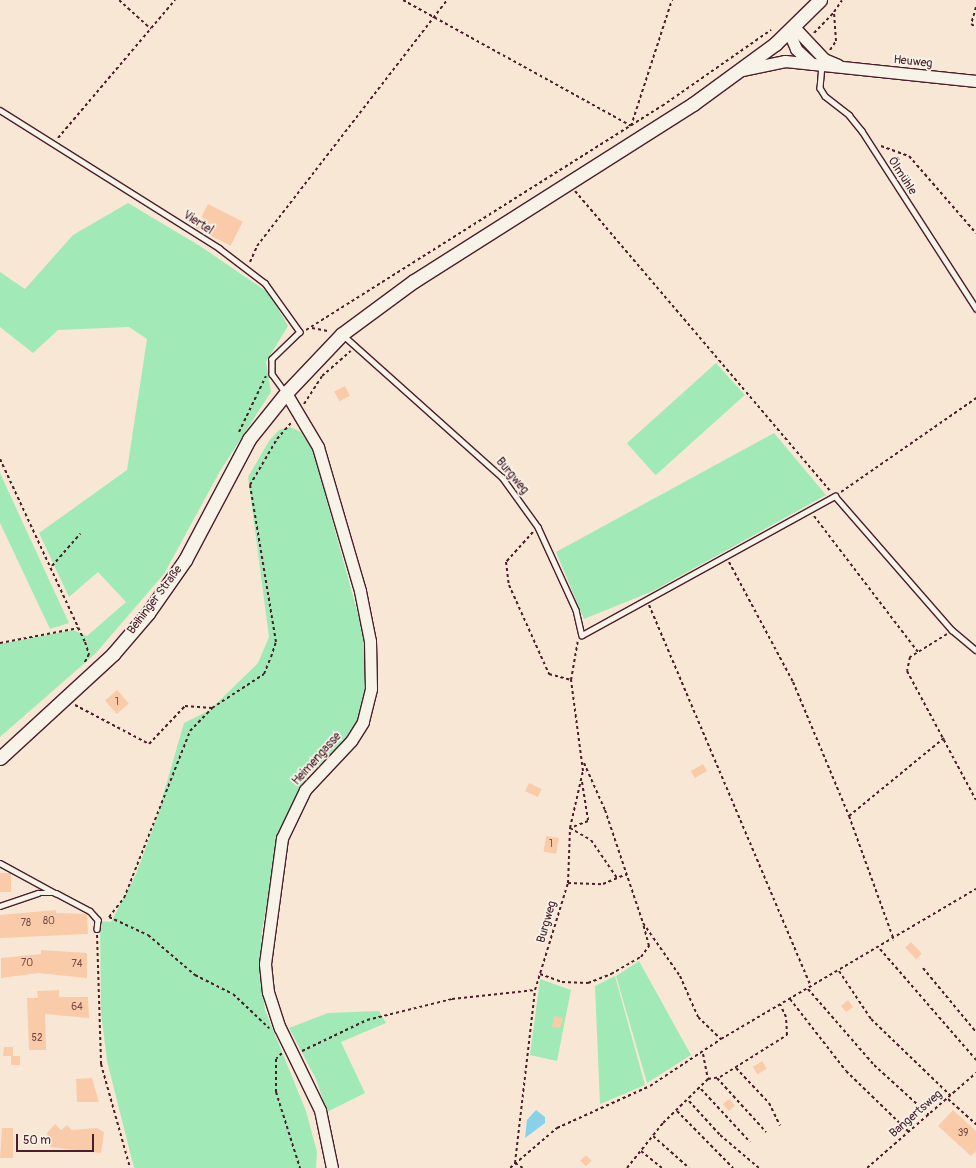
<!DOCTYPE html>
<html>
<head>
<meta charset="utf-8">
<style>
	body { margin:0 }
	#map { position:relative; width:976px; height:1168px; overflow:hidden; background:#f8e7d5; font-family:Pangolin,sans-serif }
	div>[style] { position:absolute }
	.green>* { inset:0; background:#a1eab8; transform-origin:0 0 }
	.water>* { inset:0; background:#88d1e9 }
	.building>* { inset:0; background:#facba9; transform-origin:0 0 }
	.path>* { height:2px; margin-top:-1px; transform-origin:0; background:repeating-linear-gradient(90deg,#4a1f2b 0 3px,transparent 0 6px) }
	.roads { filter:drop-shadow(1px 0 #4a1f2b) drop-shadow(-1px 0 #4a1f2b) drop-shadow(0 1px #4a1f2b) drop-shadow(0 -1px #4a1f2b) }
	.service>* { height:4.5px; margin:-2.25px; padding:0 2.25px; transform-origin:2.25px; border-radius:2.25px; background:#f7f3e8 }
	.tertiary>* { height:11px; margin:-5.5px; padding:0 5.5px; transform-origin:5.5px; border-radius:5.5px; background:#f7f3e8 }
	.secondary>* { height:13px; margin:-6.5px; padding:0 6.5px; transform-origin:6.5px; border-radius:6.5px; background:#f7f3e8 }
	span { translate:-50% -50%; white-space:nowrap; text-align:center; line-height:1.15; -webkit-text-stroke:3.5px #f7f3e8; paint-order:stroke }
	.number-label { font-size:10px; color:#764a4a }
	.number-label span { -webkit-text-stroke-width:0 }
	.street-label { font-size:12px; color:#4a1f2b }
	.scale { position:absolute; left:16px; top:1134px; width:78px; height:18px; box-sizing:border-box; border:2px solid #4a1f2b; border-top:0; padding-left:5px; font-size:12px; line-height:14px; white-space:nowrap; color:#4a1f2b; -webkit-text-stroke:3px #f7f3e8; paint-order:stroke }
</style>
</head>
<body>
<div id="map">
	<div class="green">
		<div style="clip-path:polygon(128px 203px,200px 246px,269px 293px,288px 326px,266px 362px,271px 392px,220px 471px,164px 574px,95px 654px,0 737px,0 644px,73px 630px,87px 636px,126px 602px,98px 572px,69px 597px,39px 533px,127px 470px,147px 339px,129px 327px,58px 330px,33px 353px,0 327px,0 272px,25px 289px,73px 235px)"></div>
		<div style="left:716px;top:363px;width:43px;height:120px;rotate:48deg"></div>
		<div style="clip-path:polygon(290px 427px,301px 432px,313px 450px,365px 640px,367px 695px,351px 735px,309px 774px,281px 835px,262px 930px,260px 968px,265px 1010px,306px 1111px,317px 1152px,316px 1168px,134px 1168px,107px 1061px,101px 1012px,100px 921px,111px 922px,136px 874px,156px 820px,184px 723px,210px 710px,258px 663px,269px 637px,248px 477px,269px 441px,279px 430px)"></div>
		<div style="clip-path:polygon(774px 433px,826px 495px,653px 591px,584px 619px,556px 552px)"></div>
		<div style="clip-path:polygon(0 473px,69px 623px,50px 629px,0 523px)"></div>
		<div style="clip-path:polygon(639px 961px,691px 1055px,647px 1083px,616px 976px)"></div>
		<div style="clip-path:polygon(615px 976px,645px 1085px,600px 1104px,595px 986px)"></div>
		<div style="clip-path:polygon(540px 979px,571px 990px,557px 1061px,530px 1055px)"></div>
		<div style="clip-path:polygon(379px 1011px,386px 1023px,341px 1042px,365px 1093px,327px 1112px,316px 1079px,289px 1028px,328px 1013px)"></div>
	</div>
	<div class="water">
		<div style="clip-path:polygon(536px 1110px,545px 1117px,545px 1123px,525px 1138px,527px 1120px)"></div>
	</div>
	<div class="building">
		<div style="left:208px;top:204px;width:39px;height:27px;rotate:27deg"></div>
		<div style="left:345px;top:386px;width:11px;height:12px;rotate:63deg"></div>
		<div style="left:117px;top:690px;width:18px;height:16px;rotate:49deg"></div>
		<div style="left:703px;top:764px;width:8px;height:14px;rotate:60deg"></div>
		<div style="left:529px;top:783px;width:14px;height:9px;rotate:25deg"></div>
		<div style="left:546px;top:836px;width:13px;height:16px;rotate:9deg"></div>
		<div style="left:0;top:873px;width:11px;height:19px"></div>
		<div style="clip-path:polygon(56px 910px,56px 913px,87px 914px,88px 934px,0 938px,0 915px)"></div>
		<div style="left:911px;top:942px;width:16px;height:8px;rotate:47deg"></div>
		<div style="clip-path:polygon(41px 950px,87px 953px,87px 978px,38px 973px,1px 978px,1px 958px,41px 954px)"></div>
		<div style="clip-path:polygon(59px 990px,59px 997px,88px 997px,89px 1018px,45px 1014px,46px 1050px,29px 1050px,27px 998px,38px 998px,37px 991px)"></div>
		<div style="clip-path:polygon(848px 1000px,853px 1007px,846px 1012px,841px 1006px)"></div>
		<div style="clip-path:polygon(555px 1016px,563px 1018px,560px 1028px,552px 1027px)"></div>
		<div style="clip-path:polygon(4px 1047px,13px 1047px,13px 1056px,20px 1056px,20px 1065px,11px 1065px,11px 1056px,3px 1056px)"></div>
		<div style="left:762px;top:1061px;width:9px;height:11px;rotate:58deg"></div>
		<div style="clip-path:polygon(92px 1078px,99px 1102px,77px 1102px,76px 1079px)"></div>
		<div style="left:729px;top:1099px;width:9px;height:8px;rotate:49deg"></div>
		<div style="clip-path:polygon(953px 1110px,976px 1131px,976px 1151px,971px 1156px,938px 1126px)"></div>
		<div style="clip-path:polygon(55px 1124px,61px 1130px,67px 1125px,72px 1130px,97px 1128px,104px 1132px,101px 1153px,50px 1147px,47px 1133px)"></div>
		<div style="clip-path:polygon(2px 1128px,13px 1128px,13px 1158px,0 1158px)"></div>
		<div style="left:586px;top:1155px;width:8px;height:8px;rotate:45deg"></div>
	</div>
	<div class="path">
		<div style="left:119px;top:0;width:43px;rotate:42.2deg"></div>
		<div style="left:403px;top:0;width:260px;rotate:28.9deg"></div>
		<div style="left:631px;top:126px;width:133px;rotate:-72deg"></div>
		<div style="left:976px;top:7px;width:18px;rotate:106deg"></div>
		<div style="left:971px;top:24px;width:6px;rotate:31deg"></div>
		<div style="left:814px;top:33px;width:29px;rotate:-46deg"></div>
		<div style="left:830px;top:50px;width:11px;rotate:-56deg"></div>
		<div style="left:836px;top:41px;width:29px;rotate:-94deg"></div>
		<div style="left:834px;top:12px;width:14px;rotate:-56deg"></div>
		<div style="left:58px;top:138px;width:181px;rotate:-49.7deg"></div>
		<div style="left:881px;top:146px;width:30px;rotate:20deg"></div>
		<div style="left:909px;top:156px;width:102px;rotate:49deg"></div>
		<div style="left:575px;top:191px;width:394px;rotate:49.6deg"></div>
		<div style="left:250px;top:262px;width:17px;rotate:-66deg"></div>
		<div style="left:257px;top:246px;width:311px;rotate:-52.3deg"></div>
		<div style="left:312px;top:328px;width:16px;rotate:11deg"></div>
		<div style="left:306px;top:330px;width:421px;rotate:-32.2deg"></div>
		<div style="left:662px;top:106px;width:133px;rotate:-34.9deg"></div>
		<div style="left:304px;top:404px;width:33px;rotate:-57deg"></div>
		<div style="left:322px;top:376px;width:38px;rotate:-41deg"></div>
		<div style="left:239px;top:432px;width:62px;rotate:-64.3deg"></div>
		<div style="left:0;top:459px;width:202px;rotate:65.1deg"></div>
		<div style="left:85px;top:642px;width:13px;rotate:72deg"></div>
		<div style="left:89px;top:654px;width:11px;rotate:117deg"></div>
		<div style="left:841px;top:492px;width:165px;rotate:-34.8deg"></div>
		<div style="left:814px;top:516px;width:171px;rotate:52.6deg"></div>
		<div style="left:533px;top:532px;width:40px;rotate:132deg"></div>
		<div style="left:506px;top:562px;width:23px;rotate:83deg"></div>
		<div style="left:509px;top:585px;width:98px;rotate:65.8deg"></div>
		<div style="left:549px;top:674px;width:23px;rotate:15deg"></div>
		<div style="left:729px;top:562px;width:136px;rotate:61.9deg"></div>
		<div style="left:793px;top:682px;width:145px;rotate:67.3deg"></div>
		<div style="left:849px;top:816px;width:132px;rotate:70.1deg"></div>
		<div style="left:52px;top:566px;width:43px;rotate:-48.8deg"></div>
		<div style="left:649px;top:605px;width:415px;rotate:67deg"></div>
		<div style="left:947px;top:634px;width:44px;rotate:148.1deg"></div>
		<div style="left:910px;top:657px;width:14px;rotate:102deg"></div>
		<div style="left:907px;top:671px;width:146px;rotate:61.9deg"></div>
		<div style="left:0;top:643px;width:80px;rotate:-10.8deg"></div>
		<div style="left:75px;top:705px;width:84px;rotate:27.8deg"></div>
		<div style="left:149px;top:744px;width:52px;rotate:-46.5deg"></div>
		<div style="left:185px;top:706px;width:27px;rotate:4deg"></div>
		<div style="left:584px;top:763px;width:51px;rotate:65.9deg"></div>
		<div style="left:605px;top:810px;width:119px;rotate:71.4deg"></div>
		<div style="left:643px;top:923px;width:65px;rotate:55.1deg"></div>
		<div style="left:680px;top:976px;width:45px;rotate:66.3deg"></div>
		<div style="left:698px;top:1017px;width:32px;rotate:44deg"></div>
		<div style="left:582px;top:782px;width:39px;rotate:81deg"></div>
		<div style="left:588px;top:821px;width:19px;rotate:159deg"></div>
		<div style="left:570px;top:828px;width:24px;rotate:30deg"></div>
		<div style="left:591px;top:840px;width:46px;rotate:55.6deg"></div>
		<div style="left:849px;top:816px;width:123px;rotate:-39.4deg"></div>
		<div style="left:568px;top:883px;width:35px;rotate:2deg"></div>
		<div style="left:603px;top:884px;width:25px;rotate:-23deg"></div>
		<div style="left:109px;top:917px;width:24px;rotate:-52deg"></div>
		<div style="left:124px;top:898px;width:180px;rotate:-68.4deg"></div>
		<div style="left:190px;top:731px;width:32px;rotate:-46deg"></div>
		<div style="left:212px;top:708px;width:62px;rotate:-33.2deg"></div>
		<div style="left:264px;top:674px;width:18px;rotate:-68deg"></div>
		<div style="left:271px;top:657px;width:16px;rotate:-72deg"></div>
		<div style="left:276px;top:642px;width:159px;rotate:-99.4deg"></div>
		<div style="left:250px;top:485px;width:53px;rotate:-59.6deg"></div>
		<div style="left:277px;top:439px;width:23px;rotate:-49deg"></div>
		<div style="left:109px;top:917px;width:43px;rotate:24.8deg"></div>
		<div style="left:148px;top:935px;width:62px;rotate:40.4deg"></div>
		<div style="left:195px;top:975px;width:42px;rotate:26.6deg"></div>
		<div style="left:233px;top:994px;width:50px;rotate:43.4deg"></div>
		<div style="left:97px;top:935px;width:129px;rotate:88.2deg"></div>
		<div style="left:101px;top:1064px;width:108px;rotate:74.4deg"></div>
		<div style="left:880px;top:949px;width:147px;rotate:49.1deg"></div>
		<div style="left:923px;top:968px;width:83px;rotate:50.4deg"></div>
		<div style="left:839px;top:971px;width:58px;rotate:56.3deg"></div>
		<div style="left:871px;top:1019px;width:111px;rotate:43.9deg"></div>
		<div style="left:540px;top:974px;width:23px;rotate:20deg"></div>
		<div style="left:562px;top:982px;width:26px;rotate:2deg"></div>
		<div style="left:588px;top:983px;width:25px;rotate:-21deg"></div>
		<div style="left:611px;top:974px;width:34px;rotate:-30deg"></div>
		<div style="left:641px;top:957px;width:14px;rotate:-54deg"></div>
		<div style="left:649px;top:946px;width:23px;rotate:-105deg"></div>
		<div style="left:808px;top:989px;width:101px;rotate:49deg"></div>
		<div style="left:874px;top:1065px;width:74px;rotate:42.3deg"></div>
		<div style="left:790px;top:999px;width:91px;rotate:52.1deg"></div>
		<div style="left:846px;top:1071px;width:88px;rotate:44.1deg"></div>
		<div style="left:302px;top:1051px;width:72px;rotate:-25.5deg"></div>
		<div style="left:367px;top:1020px;width:88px;rotate:-13.9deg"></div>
		<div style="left:452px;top:999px;width:83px;rotate:-6.2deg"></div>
		<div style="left:282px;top:1053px;width:8px;rotate:135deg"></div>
		<div style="left:276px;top:1059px;width:33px;rotate:90deg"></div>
		<div style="left:276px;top:1092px;width:80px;rotate:72.5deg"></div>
		<div style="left:703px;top:1054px;width:25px;rotate:79deg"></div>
		<div style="left:736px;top:1068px;width:48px;rotate:46.7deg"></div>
		<div style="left:769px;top:1103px;width:25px;rotate:64deg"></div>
		<div style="left:717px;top:1078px;width:73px;rotate:47.8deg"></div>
		<div style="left:701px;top:1089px;width:72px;rotate:47.2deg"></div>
		<div style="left:948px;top:1099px;width:38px;rotate:42deg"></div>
		<div style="left:689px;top:1101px;width:46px;rotate:47.6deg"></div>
		<div style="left:720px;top:1135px;width:51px;rotate:40.2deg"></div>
		<div style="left:677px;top:1111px;width:80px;rotate:45.5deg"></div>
		<div style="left:653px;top:1136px;width:48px;rotate:41.6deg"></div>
		<div style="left:641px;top:1151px;width:27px;rotate:39deg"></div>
		<div style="left:515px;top:1163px;width:174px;rotate:-83.4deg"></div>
		<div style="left:535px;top:990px;width:112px;rotate:-72.9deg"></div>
		<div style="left:568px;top:883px;width:55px;rotate:-87.9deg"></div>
		<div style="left:570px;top:828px;width:58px;rotate:-77.2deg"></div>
		<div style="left:583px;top:771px;width:92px;rotate:-97.5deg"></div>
		<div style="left:571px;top:680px;width:41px;rotate:-80.1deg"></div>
		<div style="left:515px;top:1163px;width:9px;rotate:32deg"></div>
		<div style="left:510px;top:1168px;width:62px;rotate:-40.4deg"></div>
		<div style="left:557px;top:1128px;width:102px;rotate:-24.3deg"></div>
		<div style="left:650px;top:1086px;width:85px;rotate:-33.5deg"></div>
		<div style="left:721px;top:1039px;width:296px;rotate:-30.5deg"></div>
		<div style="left:627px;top:1168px;width:58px;rotate:-51.3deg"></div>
		<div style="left:663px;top:1123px;width:63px;rotate:-44.4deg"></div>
		<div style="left:708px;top:1079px;width:12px;rotate:-9deg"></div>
		<div style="left:720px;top:1077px;width:79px;rotate:-32.1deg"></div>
		<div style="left:787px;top:1035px;width:18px;rotate:-93deg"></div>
		<div style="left:786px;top:1017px;width:14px;rotate:-115deg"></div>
		<div style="left:867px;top:1168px;width:145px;rotate:-41.1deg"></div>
	</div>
	<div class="roads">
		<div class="service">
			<div style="left:822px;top:65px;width:23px;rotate:95deg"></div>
			<div style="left:820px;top:88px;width:9px;rotate:58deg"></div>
			<div style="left:825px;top:96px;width:31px;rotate:38deg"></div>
			<div style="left:849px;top:115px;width:21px;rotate:51deg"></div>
			<div style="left:862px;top:131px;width:211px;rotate:57.2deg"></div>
			<div style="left:0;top:110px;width:259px;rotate:32.2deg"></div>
			<div style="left:219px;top:248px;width:58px;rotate:37.3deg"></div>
			<div style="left:265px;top:283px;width:60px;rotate:54.5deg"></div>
			<div style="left:300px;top:332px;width:39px;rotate:136deg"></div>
			<div style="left:272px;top:359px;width:15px;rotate:90deg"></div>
			<div style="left:272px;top:374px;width:22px;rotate:54deg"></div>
			<div style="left:343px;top:335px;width:213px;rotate:41.8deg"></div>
			<div style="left:502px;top:477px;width:62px;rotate:54.2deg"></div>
			<div style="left:538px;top:527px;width:91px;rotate:65.4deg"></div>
			<div style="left:576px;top:610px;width:26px;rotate:77deg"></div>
			<div style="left:582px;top:635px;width:289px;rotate:-28.8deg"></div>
			<div style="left:835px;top:496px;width:178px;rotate:48.9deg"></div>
			<div style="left:952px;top:630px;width:31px;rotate:40deg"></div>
			<div style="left:0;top:863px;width:63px;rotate:28.6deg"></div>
			<div style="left:0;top:906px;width:40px;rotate:-18.9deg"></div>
			<div style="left:38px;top:893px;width:18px"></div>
			<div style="left:56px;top:893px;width:38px;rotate:28deg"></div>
			<div style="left:90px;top:911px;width:12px;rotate:48deg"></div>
			<div style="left:98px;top:920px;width:9px;rotate:96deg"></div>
		</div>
		<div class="tertiary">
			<div style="left:794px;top:27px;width:44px;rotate:46.8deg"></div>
			<div style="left:824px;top:59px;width:15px;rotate:23deg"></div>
			<div style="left:794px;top:27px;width:10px;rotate:107deg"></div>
			<div style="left:791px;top:37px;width:13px;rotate:67deg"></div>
			<div style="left:796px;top:49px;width:22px;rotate:43deg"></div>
			<div style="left:742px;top:70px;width:44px;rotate:-11.8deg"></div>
			<div style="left:785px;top:61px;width:192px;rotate:6deg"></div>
			<div style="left:286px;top:393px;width:63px;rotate:59.3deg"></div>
			<div style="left:318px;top:447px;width:150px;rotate:73.7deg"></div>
			<div style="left:360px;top:591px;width:51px;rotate:78.7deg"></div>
			<div style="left:370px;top:641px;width:48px;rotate:88.8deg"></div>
			<div style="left:371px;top:689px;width:34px;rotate:104deg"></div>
			<div style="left:363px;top:722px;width:22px;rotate:122deg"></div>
			<div style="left:351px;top:741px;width:67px;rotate:133.2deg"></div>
			<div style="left:305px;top:790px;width:53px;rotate:115.6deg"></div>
			<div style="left:282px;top:838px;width:127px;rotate:97.7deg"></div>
			<div style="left:265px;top:964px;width:28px;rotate:84deg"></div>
			<div style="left:268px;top:992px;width:38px;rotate:72deg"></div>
			<div style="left:280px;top:1028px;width:91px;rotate:64deg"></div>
			<div style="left:320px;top:1110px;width:59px;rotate:78.3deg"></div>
		</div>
		<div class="secondary">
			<div style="left:0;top:758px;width:154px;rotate:-42.6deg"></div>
			<div style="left:113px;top:654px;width:54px;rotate:-49.5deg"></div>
			<div style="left:148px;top:613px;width:65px;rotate:-55.1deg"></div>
			<div style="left:185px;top:560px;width:137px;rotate:-62.1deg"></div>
			<div style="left:249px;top:439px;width:59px;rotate:-51.2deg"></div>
			<div style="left:286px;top:393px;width:81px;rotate:-46.5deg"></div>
			<div style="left:342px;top:334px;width:89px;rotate:-36.4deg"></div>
			<div style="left:414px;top:281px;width:330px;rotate:-32.4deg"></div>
			<div style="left:693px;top:104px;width:102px;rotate:-36.2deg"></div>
			<div style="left:775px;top:44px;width:63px;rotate:-44.4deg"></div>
		</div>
	</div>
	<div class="number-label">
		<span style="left:117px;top:703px">1</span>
		<span style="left:551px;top:845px">1</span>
		<span style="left:49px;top:922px">80</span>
		<span style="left:26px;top:924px">78</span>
		<span style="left:27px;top:964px">70</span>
		<span style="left:77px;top:965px">74</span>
		<span style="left:77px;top:1008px">64</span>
		<span style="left:37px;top:1039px">52</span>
		<span style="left:963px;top:1134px">39</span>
	</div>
	<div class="street-label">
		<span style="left:913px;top:62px;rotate:6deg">Heuweg</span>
		<span style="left:902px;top:176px;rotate:57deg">Ölmühle</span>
		<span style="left:198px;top:223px;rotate:33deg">Viertel</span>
		<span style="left:512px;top:476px;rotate:50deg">Burgweg</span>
		<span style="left:155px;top:600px;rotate:-53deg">Beihinger Straße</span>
		<span style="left:317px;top:759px;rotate:-48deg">Heimengasse</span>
		<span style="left:547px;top:922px;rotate:-74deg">Burgweg</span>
		<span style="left:916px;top:1114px;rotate:-41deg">Bangertsweg</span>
	</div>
	<div class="scale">50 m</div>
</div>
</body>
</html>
